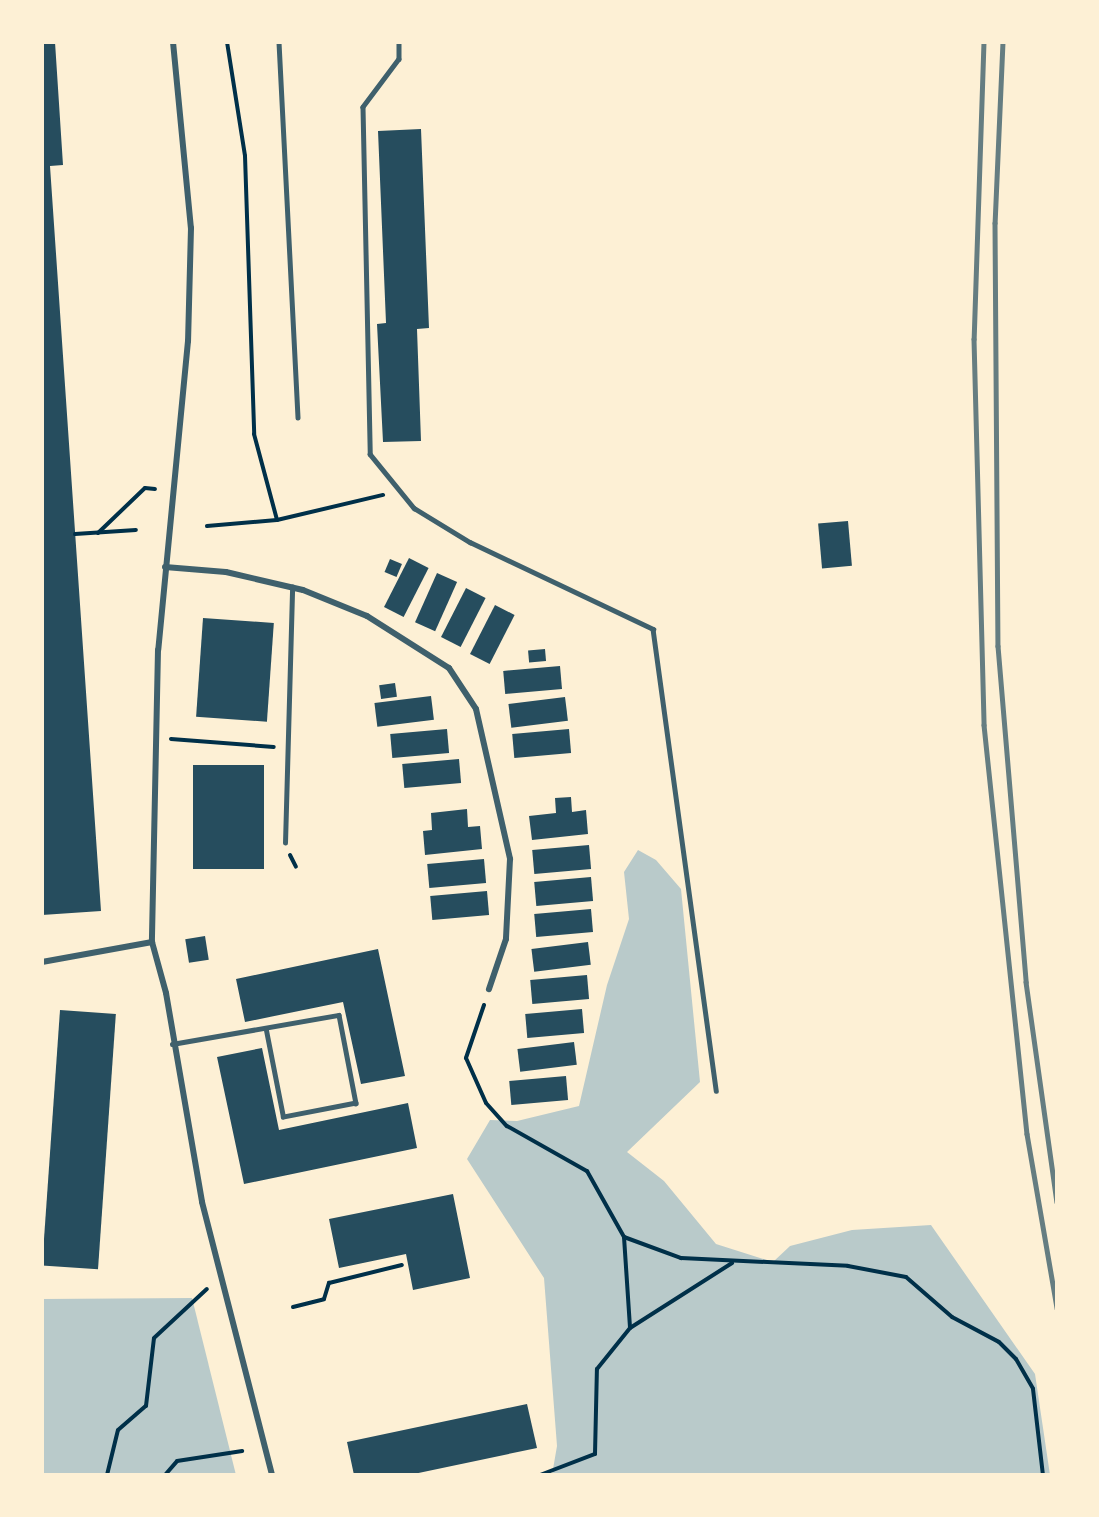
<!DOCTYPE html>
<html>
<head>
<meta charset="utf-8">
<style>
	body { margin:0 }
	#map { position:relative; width:1099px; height:1517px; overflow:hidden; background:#fdf0d5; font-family:"PT Sans",sans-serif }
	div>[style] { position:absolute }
	.green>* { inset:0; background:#b9caca }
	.building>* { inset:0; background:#264d5e; transform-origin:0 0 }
	.path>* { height:4px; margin:-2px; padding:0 2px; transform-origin:2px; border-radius:2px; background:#003049 }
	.service>* { height:4.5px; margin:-2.25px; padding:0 2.25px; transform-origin:2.25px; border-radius:2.25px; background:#3f606c }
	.minor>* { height:6px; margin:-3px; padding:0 3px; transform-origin:3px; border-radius:3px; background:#3f606c }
	.rail>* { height:4.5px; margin:-2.25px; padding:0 2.25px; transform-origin:2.25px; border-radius:2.25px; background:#657d81 }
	span { translate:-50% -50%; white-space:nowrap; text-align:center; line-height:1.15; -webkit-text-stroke:4.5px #fdf0d5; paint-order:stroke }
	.frame { position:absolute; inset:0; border:44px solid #fdf0d5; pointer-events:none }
</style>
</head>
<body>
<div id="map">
	<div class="green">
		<div style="clip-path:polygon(638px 850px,656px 860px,681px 889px,700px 1082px,627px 1152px,664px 1181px,716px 1244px,773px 1262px,790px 1246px,852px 1230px,931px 1225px,1035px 1374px,1050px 1475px,552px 1475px,557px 1446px,544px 1278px,467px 1159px,490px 1120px,517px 1121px,579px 1106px,607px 985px,629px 919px,624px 872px)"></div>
		<div style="clip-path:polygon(192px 1298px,236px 1475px,42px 1475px,42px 1299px)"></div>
	</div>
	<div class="building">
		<div style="clip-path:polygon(42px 42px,55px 42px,63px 165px,50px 166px,101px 911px,42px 915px)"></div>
		<div style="clip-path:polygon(421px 129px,429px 328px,417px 329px,421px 441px,383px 442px,377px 324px,386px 323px,378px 131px)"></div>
		<div style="left:848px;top:521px;width:45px;height:30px;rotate:85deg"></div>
		<div style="left:409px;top:558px;width:22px;height:55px;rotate:27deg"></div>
		<div style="left:390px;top:559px;width:13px;height:14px;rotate:23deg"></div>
		<div style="left:437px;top:573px;width:22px;height:54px;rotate:24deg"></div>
		<div style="left:466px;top:588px;width:22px;height:55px;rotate:27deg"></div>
		<div style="left:495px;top:605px;width:22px;height:55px;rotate:27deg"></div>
		<div style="left:203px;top:618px;width:71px;height:99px;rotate:4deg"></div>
		<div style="left:545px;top:649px;width:12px;height:17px;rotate:85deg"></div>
		<div style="left:560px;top:666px;width:23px;height:57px;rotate:85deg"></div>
		<div style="left:395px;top:683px;width:14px;height:16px;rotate:82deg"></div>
		<div style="left:431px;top:696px;width:24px;height:57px;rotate:83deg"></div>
		<div style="left:565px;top:697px;width:24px;height:57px;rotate:83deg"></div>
		<div style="left:447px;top:729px;width:24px;height:57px;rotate:85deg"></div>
		<div style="left:569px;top:729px;width:24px;height:57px;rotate:85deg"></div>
		<div style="left:459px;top:759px;width:24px;height:57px;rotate:85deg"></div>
		<div style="left:193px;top:765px;width:71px;height:104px"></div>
		<div style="clip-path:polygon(571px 797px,572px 812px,586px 810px,588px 834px,532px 840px,529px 816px,556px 813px,555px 798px)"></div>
		<div style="clip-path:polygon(467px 809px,468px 827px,480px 826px,482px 849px,425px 855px,423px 831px,432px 830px,431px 813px)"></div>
		<div style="left:589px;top:845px;width:24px;height:57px;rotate:85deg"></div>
		<div style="left:484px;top:859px;width:24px;height:57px;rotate:85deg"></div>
		<div style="left:591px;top:877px;width:24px;height:57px;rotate:85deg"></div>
		<div style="left:487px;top:891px;width:24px;height:57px;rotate:85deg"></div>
		<div style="left:591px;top:909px;width:23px;height:57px;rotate:85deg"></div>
		<div style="left:205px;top:936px;width:24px;height:20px;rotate:81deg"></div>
		<div style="left:588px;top:942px;width:23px;height:57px;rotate:83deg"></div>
		<div style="clip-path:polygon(378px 949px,405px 1076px,361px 1084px,343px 1002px,245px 1022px,236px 979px)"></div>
		<div style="left:587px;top:975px;width:24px;height:57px;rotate:85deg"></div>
		<div style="left:582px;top:1009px;width:24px;height:57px;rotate:85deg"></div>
		<div style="left:60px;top:1010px;width:56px;height:256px;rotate:4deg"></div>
		<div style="left:574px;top:1042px;width:23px;height:57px;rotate:83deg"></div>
		<div style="clip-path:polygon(262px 1048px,279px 1130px,408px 1103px,417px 1148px,244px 1184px,217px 1057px)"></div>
		<div style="left:566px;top:1076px;width:24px;height:57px;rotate:85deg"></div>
		<div style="clip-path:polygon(453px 1194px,470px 1278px,413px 1290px,406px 1254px,339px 1268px,329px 1219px)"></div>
		<div style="clip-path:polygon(527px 1404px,537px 1448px,409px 1475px,354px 1475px,347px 1442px)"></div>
	</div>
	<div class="path">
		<div style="left:227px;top:42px;width:115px;rotate:81deg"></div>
		<div style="left:245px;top:156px;width:278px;rotate:88.1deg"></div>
		<div style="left:254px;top:434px;width:89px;rotate:75deg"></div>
		<div style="left:207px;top:526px;width:70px;rotate:-4.9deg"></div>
		<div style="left:277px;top:520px;width:109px;rotate:-13.3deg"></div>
		<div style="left:98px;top:533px;width:65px;rotate:-43.8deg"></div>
		<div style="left:145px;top:488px;width:10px;rotate:6deg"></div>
		<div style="left:75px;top:534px;width:61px;rotate:-3.8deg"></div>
		<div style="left:171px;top:739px;width:103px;rotate:4.4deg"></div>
		<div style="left:290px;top:855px;width:13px;rotate:63deg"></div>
		<div style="left:484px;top:1005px;width:56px;rotate:108.8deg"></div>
		<div style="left:466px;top:1058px;width:49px;rotate:66deg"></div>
		<div style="left:486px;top:1103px;width:31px;rotate:48deg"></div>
		<div style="left:507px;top:1126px;width:92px;rotate:29.4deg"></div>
		<div style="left:587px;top:1171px;width:76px;rotate:60.7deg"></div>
		<div style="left:624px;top:1237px;width:61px;rotate:20.2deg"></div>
		<div style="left:681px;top:1258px;width:167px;rotate:2.7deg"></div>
		<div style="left:848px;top:1266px;width:59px;rotate:10.7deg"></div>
		<div style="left:906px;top:1277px;width:61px;rotate:41deg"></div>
		<div style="left:952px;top:1317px;width:53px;rotate:28deg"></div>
		<div style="left:999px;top:1342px;width:24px;rotate:45deg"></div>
		<div style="left:1016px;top:1359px;width:34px;rotate:60deg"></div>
		<div style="left:1033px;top:1389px;width:87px;rotate:83.4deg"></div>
		<div style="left:624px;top:1237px;width:91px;rotate:86.2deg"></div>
		<div style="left:293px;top:1307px;width:32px;rotate:-14deg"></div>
		<div style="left:324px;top:1299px;width:17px;rotate:-73deg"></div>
		<div style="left:329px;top:1283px;width:75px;rotate:-13.9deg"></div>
		<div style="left:107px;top:1475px;width:46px;rotate:-76.3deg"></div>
		<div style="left:118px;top:1430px;width:37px;rotate:-41deg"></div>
		<div style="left:146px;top:1406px;width:68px;rotate:-83.3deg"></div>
		<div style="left:154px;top:1338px;width:72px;rotate:-42.8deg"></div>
		<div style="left:165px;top:1475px;width:18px;rotate:-49deg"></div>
		<div style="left:177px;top:1461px;width:66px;rotate:-8.7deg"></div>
		<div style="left:540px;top:1475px;width:59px;rotate:-20.9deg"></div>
		<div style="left:595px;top:1454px;width:85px;rotate:-88.7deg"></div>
		<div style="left:597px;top:1369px;width:53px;rotate:-51.2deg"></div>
		<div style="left:630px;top:1328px;width:121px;rotate:-32.5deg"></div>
	</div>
	<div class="service">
		<div style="left:279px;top:42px;width:376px;rotate:87.1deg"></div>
		<div style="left:399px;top:42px;width:17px;rotate:90deg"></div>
		<div style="left:399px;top:59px;width:60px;rotate:126.9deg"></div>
		<div style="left:363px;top:107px;width:347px;rotate:88.8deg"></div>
		<div style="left:370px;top:454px;width:70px;rotate:50.8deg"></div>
		<div style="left:414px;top:508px;width:66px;rotate:31.3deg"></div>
		<div style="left:470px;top:542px;width:203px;rotate:25.4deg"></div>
		<div style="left:653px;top:629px;width:466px;rotate:82.2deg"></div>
		<div style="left:285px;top:843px;width:256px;rotate:-88.4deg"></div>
		<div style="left:172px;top:1044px;width:169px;rotate:-9.9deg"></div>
		<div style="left:339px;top:1015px;width:90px;rotate:79.1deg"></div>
		<div style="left:356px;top:1103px;width:74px;rotate:169.1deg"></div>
		<div style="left:283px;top:1117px;width:89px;rotate:-101.1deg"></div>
	</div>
	<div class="minor">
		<div style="left:173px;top:42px;width:187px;rotate:84.5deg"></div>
		<div style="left:191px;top:228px;width:113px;rotate:91.5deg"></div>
		<div style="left:188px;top:341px;width:310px;rotate:95.5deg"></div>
		<div style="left:158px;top:650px;width:292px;rotate:91.2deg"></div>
		<div style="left:152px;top:942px;width:53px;rotate:74.6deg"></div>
		<div style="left:166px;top:993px;width:212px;rotate:80.2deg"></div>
		<div style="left:202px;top:1202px;width:282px;rotate:75.6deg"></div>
		<div style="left:165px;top:567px;width:61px;rotate:4.7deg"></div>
		<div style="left:226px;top:572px;width:79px;rotate:13.2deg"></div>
		<div style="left:303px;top:590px;width:69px;rotate:22.1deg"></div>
		<div style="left:367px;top:616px;width:97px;rotate:32.4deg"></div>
		<div style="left:449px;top:668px;width:49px;rotate:56.6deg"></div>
		<div style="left:476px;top:709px;width:154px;rotate:77.2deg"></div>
		<div style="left:510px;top:859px;width:80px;rotate:92.9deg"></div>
		<div style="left:506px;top:939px;width:53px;rotate:108.8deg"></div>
		<div style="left:42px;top:962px;width:112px;rotate:-10.3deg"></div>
	</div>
	<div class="rail">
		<div style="left:984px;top:42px;width:297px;rotate:91.9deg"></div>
		<div style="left:974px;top:339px;width:386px;rotate:88.5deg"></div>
		<div style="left:984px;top:725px;width:411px;rotate:84deg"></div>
		<div style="left:1027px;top:1134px;width:177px;rotate:80.2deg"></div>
		<div style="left:1003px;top:42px;width:181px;rotate:92.5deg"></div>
		<div style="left:995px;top:223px;width:423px;rotate:89.6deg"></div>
		<div style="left:998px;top:646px;width:337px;rotate:85.2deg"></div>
		<div style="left:1026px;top:982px;width:222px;rotate:82deg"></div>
	</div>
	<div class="frame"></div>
</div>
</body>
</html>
